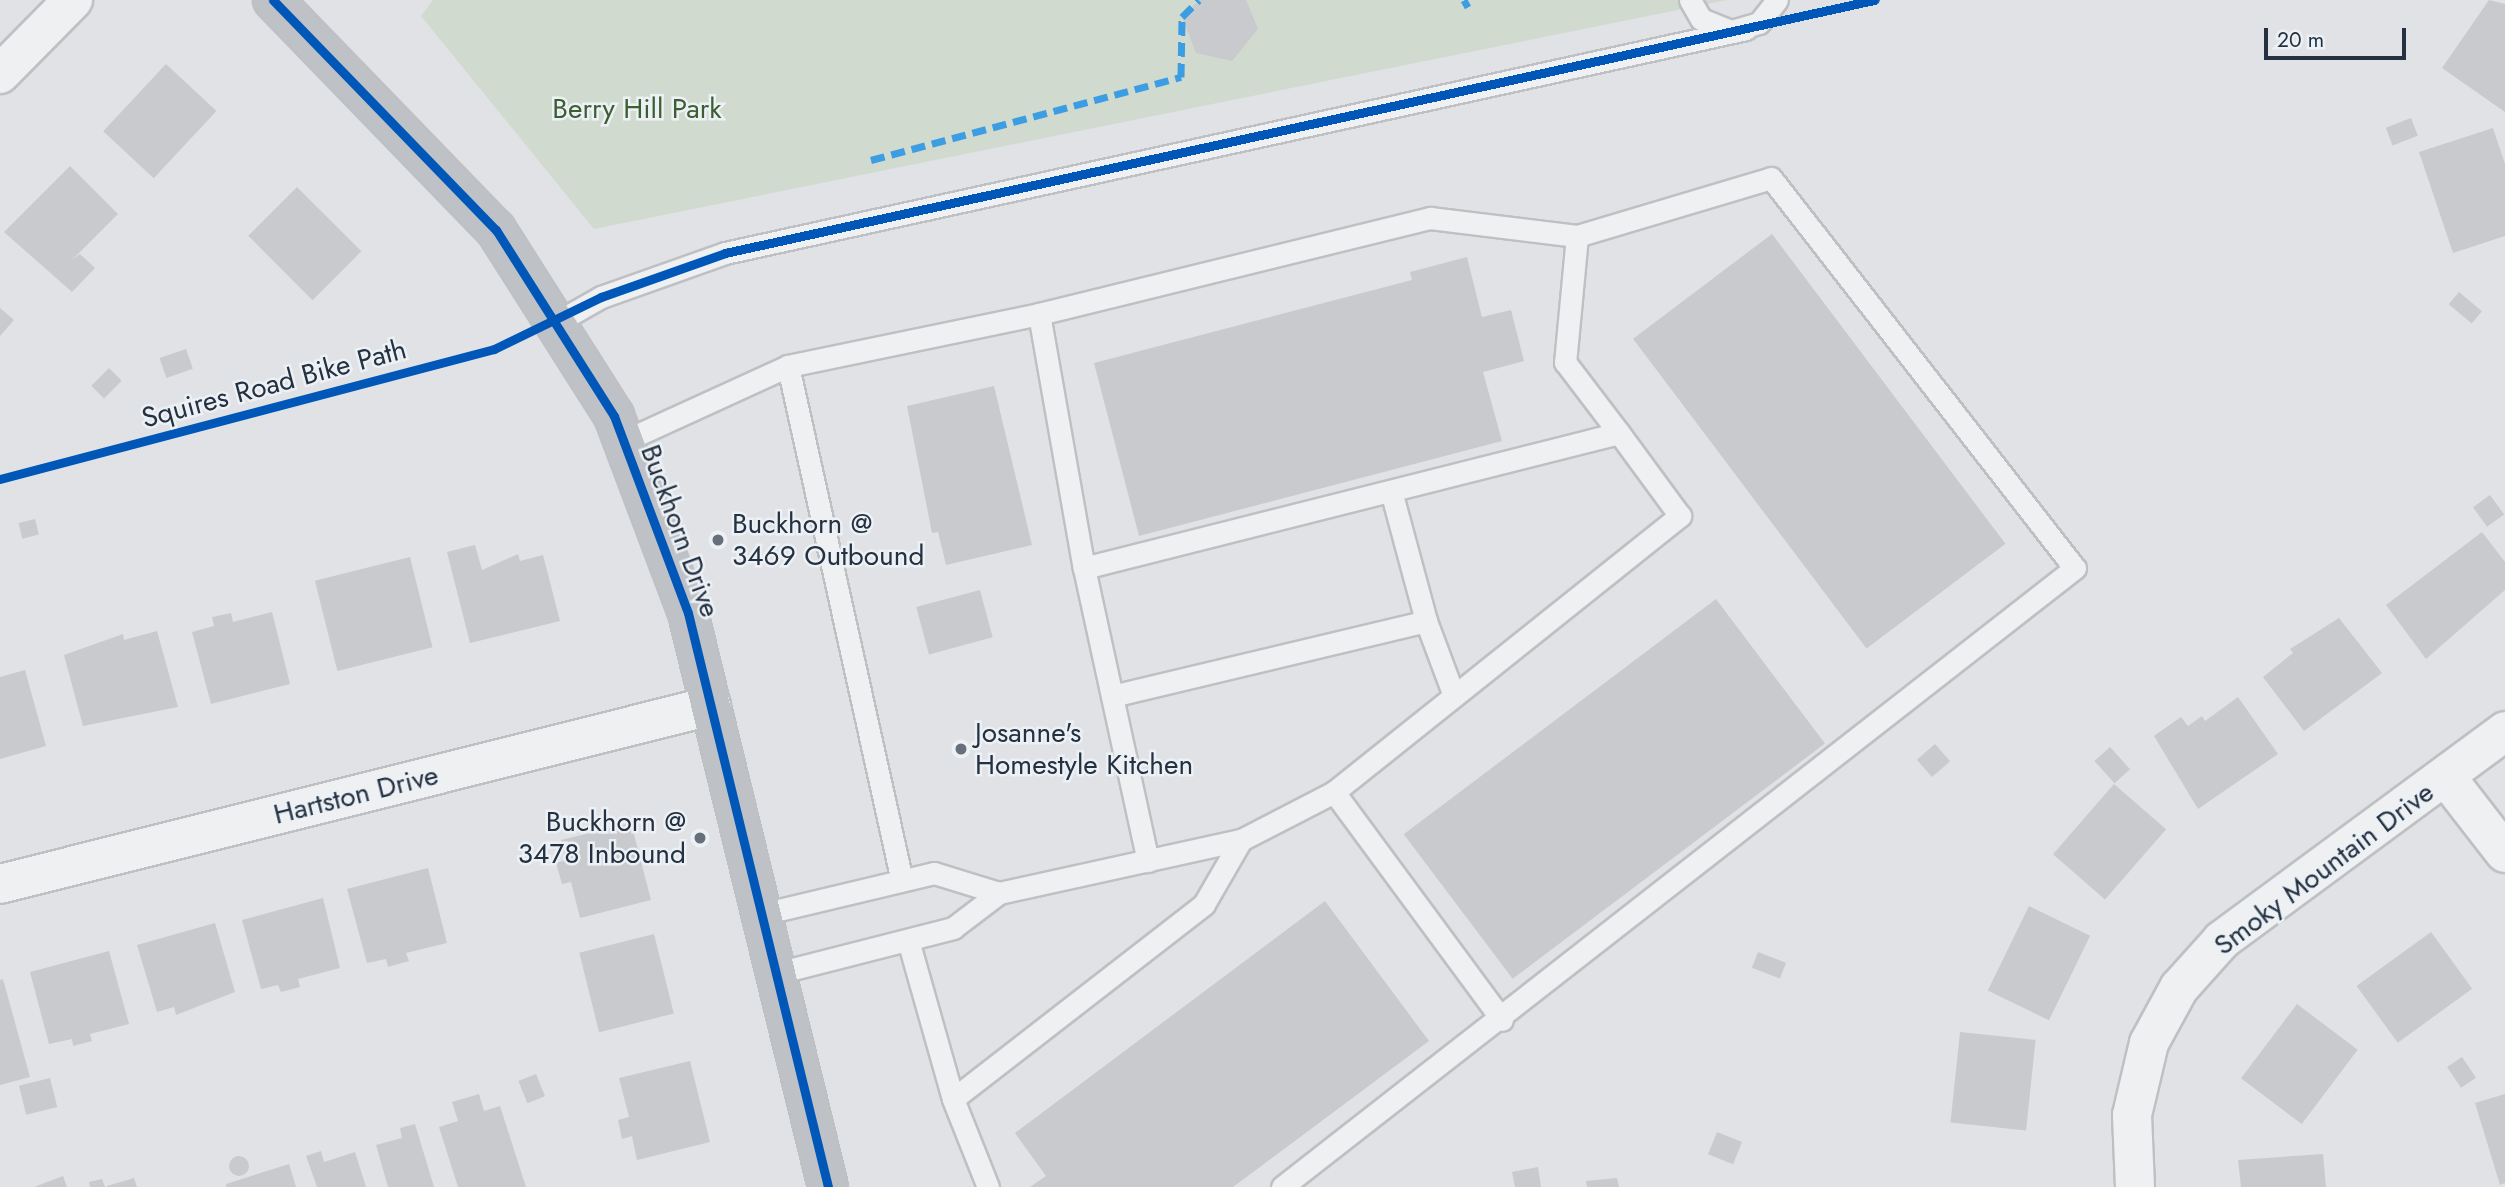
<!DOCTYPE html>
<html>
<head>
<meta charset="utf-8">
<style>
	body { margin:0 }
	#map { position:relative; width:2505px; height:1187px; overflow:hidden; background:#e0e2e5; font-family:Jost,sans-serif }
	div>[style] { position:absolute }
	.green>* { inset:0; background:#d1dacf }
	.building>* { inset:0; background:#c8cace; transform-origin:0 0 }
	.round { border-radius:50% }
	.roads { filter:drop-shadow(2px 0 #bec0c3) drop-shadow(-2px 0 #bec0c3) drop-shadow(0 2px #bec0c3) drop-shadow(0 -2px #bec0c3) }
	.lane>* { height:21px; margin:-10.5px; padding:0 10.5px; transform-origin:10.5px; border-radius:10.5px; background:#eff0f2 }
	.street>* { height:38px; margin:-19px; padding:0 19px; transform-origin:19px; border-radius:19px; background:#eff0f2 }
	.secondary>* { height:38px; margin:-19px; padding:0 19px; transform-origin:19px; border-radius:19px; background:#bec1c6 }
	.quiet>* { height:7px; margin-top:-3.5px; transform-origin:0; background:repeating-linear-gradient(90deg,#3c9de3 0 14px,transparent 0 21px) }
	.cycleway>* { height:9px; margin:-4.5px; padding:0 4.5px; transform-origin:4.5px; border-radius:4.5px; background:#0057b8 }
	.dots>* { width:19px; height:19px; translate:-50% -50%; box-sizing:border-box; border:4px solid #ecf1f6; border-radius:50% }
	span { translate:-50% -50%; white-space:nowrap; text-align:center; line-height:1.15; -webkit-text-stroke:5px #ecf1f6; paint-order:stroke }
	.park-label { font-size:28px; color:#3d5e30 }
	.street-label { font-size:28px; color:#253141 }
	.poi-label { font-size:28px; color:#253141 }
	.left { translate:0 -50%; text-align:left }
	.right { translate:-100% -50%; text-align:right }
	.scale { position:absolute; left:2264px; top:28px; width:142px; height:32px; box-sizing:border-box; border:4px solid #253141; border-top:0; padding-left:9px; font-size:21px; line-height:24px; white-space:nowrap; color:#253141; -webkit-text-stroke:5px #ecf1f6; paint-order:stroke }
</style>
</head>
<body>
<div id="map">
	<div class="green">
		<div style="clip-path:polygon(433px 0,1727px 0,594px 229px,421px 16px)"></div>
	</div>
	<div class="building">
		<div style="clip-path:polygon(1199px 0,1246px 0,1258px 29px,1232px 61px,1196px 53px,1182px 17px)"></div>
		<div style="clip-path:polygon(2489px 0,2505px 4px,2505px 112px,2442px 68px)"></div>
		<div style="left:166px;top:64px;width:69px;height:92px;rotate:43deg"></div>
		<div style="left:2411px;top:118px;width:19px;height:27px;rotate:69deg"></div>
		<div style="clip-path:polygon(2493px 128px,2505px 164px,2505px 236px,2453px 253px,2419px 152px)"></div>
		<div style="clip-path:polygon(70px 166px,118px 214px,72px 260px,80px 254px,95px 268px,72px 292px,4px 232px)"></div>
		<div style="left:297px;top:187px;width:91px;height:69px;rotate:45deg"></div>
		<div style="left:1772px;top:234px;width:388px;height:174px;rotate:53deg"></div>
		<div style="clip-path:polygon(1467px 257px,1482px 317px,1511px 310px,1524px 361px,1483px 372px,1502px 441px,1139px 536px,1094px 363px,1412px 280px,1410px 272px)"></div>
		<div style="left:2459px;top:292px;width:30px;height:16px;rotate:40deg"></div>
		<div style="clip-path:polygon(0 308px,14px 320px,0 336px)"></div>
		<div style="left:186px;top:349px;width:21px;height:28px;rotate:71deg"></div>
		<div style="left:109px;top:368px;width:18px;height:25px;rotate:45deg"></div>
		<div style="clip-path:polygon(994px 386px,1032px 545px,946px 565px,938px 532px,932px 533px,907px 406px)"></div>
		<div style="left:2490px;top:495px;width:24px;height:21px;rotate:54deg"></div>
		<div style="left:35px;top:519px;width:16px;height:17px;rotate:76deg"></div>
		<div style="clip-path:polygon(2482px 532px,2505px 562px,2505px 590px,2426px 659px,2386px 605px)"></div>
		<div style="clip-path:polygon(475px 545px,482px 570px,518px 554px,520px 561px,543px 555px,560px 621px,470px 643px,447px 552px)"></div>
		<div style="left:410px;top:557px;width:93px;height:98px;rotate:76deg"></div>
		<div style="left:980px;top:590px;width:49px;height:66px;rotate:75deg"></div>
		<div style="left:1716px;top:599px;width:181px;height:391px;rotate:53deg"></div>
		<div style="clip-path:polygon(272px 612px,290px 684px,211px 704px,192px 632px,214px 626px,212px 617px,231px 613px,233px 622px)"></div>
		<div style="clip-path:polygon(2339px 618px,2382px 673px,2304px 731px,2263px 677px,2293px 653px,2290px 649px)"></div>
		<div style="clip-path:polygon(157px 631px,178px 707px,83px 726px,64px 655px,123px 634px,124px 640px)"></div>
		<div style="clip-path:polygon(25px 670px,46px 746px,0 759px,0 677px)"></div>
		<div style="clip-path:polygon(2238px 697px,2278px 754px,2198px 809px,2154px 736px,2181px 717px,2188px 726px,2202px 716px,2205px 721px)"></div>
		<div style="left:1935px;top:744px;width:23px;height:24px;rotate:49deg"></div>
		<div style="left:2110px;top:747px;width:30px;height:21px;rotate:48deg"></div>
		<div style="left:2114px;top:784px;width:69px;height:93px;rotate:41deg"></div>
		<div style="clip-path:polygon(631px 823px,651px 900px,580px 918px,571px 882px,562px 884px,556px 863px,566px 860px,561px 840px)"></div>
		<div style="clip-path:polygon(428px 868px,447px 943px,406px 953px,409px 961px,388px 967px,386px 959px,367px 963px,347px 889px)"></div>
		<div style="clip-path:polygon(323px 898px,340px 968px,298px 979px,300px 987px,281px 992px,278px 985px,261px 989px,242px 920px)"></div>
		<div style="clip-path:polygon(1325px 901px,1429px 1041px,1233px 1187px,1030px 1187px,1046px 1176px,1015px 1133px)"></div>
		<div style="left:2029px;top:906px;width:68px;height:94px;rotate:26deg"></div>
		<div style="clip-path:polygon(215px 923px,235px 992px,176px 1015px,174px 1007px,157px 1012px,137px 945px)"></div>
		<div style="left:2431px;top:932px;width:70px;height:92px;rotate:54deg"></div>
		<div style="left:654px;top:934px;width:82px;height:77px;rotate:76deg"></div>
		<div style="clip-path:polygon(109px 951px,129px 1024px,90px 1034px,92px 1041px,73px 1046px,72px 1039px,49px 1044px,30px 972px)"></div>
		<div style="left:1758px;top:952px;width:30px;height:17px;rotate:21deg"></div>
		<div style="clip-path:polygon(3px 979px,30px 1077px,0 1085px,0 980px)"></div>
		<div style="left:2297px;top:1004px;width:76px;height:93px;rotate:37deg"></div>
		<div style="left:1960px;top:1032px;width:76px;height:91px;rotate:6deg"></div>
		<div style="left:2462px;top:1057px;width:25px;height:18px;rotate:56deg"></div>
		<div style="clip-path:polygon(690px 1061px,710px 1142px,637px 1160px,632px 1136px,622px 1139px,618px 1120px,629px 1117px,619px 1078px)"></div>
		<div style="left:536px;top:1074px;width:24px;height:19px;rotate:68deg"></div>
		<div style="left:50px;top:1078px;width:30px;height:32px;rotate:76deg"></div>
		<div style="clip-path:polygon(479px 1094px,484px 1111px,500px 1106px,526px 1187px,458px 1187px,439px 1127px,458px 1121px,452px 1102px)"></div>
		<div style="clip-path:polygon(2505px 1094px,2505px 1183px,2500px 1185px,2475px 1103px)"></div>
		<div style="clip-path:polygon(415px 1124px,434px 1187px,388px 1187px,376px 1145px,402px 1138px,400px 1128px)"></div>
		<div style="left:1717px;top:1132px;width:27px;height:24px;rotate:22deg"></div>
		<div style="clip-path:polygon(321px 1151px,324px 1162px,355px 1152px,366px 1187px,317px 1187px,306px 1156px)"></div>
		<div style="clip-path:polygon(2323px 1154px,2326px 1187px,2241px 1187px,2238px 1160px)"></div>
		<div class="round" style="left:229px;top:1156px;width:20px;height:20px"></div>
		<div style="clip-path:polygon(289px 1164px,296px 1187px,226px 1187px,226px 1184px)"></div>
		<div style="clip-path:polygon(1538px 1167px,1541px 1187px,1515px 1187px,1512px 1172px)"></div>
		<div style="clip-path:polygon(63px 1176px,67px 1187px,34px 1187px)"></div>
		<div style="clip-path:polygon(134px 1178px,137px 1187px,107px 1187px,107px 1186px)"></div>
		<div style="clip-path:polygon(1617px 1178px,1619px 1187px,1587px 1187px,1586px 1181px)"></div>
		<div style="clip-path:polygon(102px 1179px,105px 1187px,90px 1187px,89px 1182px)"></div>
	</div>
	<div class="roads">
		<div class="lane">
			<div style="left:1690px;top:0;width:22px;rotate:60deg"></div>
			<div style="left:1701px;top:19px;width:32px;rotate:22deg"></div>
			<div style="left:1731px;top:31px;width:29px;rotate:-16deg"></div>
			<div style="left:1759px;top:23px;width:29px;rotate:-52deg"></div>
			<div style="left:1577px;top:236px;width:127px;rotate:95.4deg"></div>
			<div style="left:1565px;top:362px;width:89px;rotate:52.7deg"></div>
			<div style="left:1039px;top:314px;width:258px;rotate:80deg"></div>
			<div style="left:1084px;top:568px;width:300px;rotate:77.7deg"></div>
			<div style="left:557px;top:322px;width:51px;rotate:-29.6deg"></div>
			<div style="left:601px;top:297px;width:132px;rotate:-19.5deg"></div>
			<div style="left:725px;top:253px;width:1045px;rotate:-12.37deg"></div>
			<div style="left:788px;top:366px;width:527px;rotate:77.52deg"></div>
			<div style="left:624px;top:441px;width:180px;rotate:-24.6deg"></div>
			<div style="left:788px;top:366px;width:256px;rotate:-11.7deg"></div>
			<div style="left:1039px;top:314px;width:403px;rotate:-13.8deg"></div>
			<div style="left:1430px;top:218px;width:148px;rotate:7deg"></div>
			<div style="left:1577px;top:236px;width:202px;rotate:-16.6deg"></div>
			<div style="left:1771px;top:178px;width:494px;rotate:52.1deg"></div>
			<div style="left:2075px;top:568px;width:1006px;rotate:142.03deg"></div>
			<div style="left:1391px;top:491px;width:135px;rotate:74.9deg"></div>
			<div style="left:1112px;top:696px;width:323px;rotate:-13.4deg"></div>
			<div style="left:1426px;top:621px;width:80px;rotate:69.5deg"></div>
			<div style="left:1334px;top:792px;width:283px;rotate:53.6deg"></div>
			<div style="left:762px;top:914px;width:177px;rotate:-13.4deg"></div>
			<div style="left:934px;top:873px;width:68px;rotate:17.1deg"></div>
			<div style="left:908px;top:940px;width:165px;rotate:74.2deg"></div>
			<div style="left:953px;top:1099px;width:95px;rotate:68.3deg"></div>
			<div style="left:777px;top:973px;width:182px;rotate:-14.3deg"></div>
			<div style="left:953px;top:928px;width:58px;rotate:-37.3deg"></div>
			<div style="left:999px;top:893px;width:248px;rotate:-12.4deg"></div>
			<div style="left:1241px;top:840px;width:105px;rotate:-27.3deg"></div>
			<div style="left:1334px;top:792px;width:443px;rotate:-38.6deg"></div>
			<div style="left:1680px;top:516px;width:103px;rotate:-126.3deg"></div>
			<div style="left:1619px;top:433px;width:552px;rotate:165.84deg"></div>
			<div style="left:953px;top:1099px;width:318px;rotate:-37.8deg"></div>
			<div style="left:1204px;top:904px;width:74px;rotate:-60deg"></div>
		</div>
		<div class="street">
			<div style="left:0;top:74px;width:104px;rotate:-45.4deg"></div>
			<div style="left:2446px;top:777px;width:96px;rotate:52.2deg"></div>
			<div style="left:0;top:884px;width:733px;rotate:-14.06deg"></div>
			<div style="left:2135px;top:1187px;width:72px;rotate:-92.4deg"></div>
			<div style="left:2132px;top:1115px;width:74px;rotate:-76.7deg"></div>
			<div style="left:2149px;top:1043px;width:63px;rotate:-61.4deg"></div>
			<div style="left:2179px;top:988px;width:64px;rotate:-48.1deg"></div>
			<div style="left:2222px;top:940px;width:352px;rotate:-36.4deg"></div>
		</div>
		<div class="secondary">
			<div style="left:273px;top:0;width:320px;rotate:45.9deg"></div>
			<div style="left:496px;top:230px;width:220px;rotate:57.6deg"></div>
			<div style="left:614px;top:416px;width:210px;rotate:69.4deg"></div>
			<div style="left:688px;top:613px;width:591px;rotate:76.29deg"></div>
		</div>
	</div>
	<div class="quiet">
		<div style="left:1464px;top:0;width:8px;rotate:60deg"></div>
		<div style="left:871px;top:160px;width:321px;rotate:-15deg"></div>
		<div style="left:1181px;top:77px;width:60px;rotate:-89deg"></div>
		<div style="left:1182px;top:17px;width:24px;rotate:-45deg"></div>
	</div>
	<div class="cycleway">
		<div style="left:273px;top:0;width:320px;rotate:45.9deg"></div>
		<div style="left:496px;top:230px;width:220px;rotate:57.6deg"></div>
		<div style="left:614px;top:416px;width:210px;rotate:69.4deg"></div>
		<div style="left:688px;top:613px;width:591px;rotate:76.29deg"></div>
		<div style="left:0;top:479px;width:511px;rotate:-14.74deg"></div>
		<div style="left:494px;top:349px;width:119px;rotate:-25.9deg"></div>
		<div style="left:601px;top:297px;width:132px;rotate:-19.5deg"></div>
		<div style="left:725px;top:253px;width:1177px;rotate:-12.42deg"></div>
	</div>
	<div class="dots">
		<div style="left:718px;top:540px;background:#666f7a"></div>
		<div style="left:961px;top:749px;background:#666f7a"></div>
		<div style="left:700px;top:838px;background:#666f7a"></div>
	</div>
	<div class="park-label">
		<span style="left:637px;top:109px">Berry Hill Park</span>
	</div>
	<div class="street-label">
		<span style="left:274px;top:384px;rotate:-15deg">Squires Road Bike Path</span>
		<span style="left:680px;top:531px;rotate:70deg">Buckhorn Drive</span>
		<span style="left:356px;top:795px;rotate:-14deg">Hartston Drive</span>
		<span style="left:2324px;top:869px;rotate:-37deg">Smoky Mountain Drive</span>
	</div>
	<div class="poi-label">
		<span class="left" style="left:732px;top:540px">Buckhorn @<br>3469 Outbound</span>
		<span class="left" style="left:975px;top:749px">Josanne's<br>Homestyle Kitchen</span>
		<span class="right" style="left:686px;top:838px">Buckhorn @<br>3478 Inbound</span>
	</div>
	<div class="scale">20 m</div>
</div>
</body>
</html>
